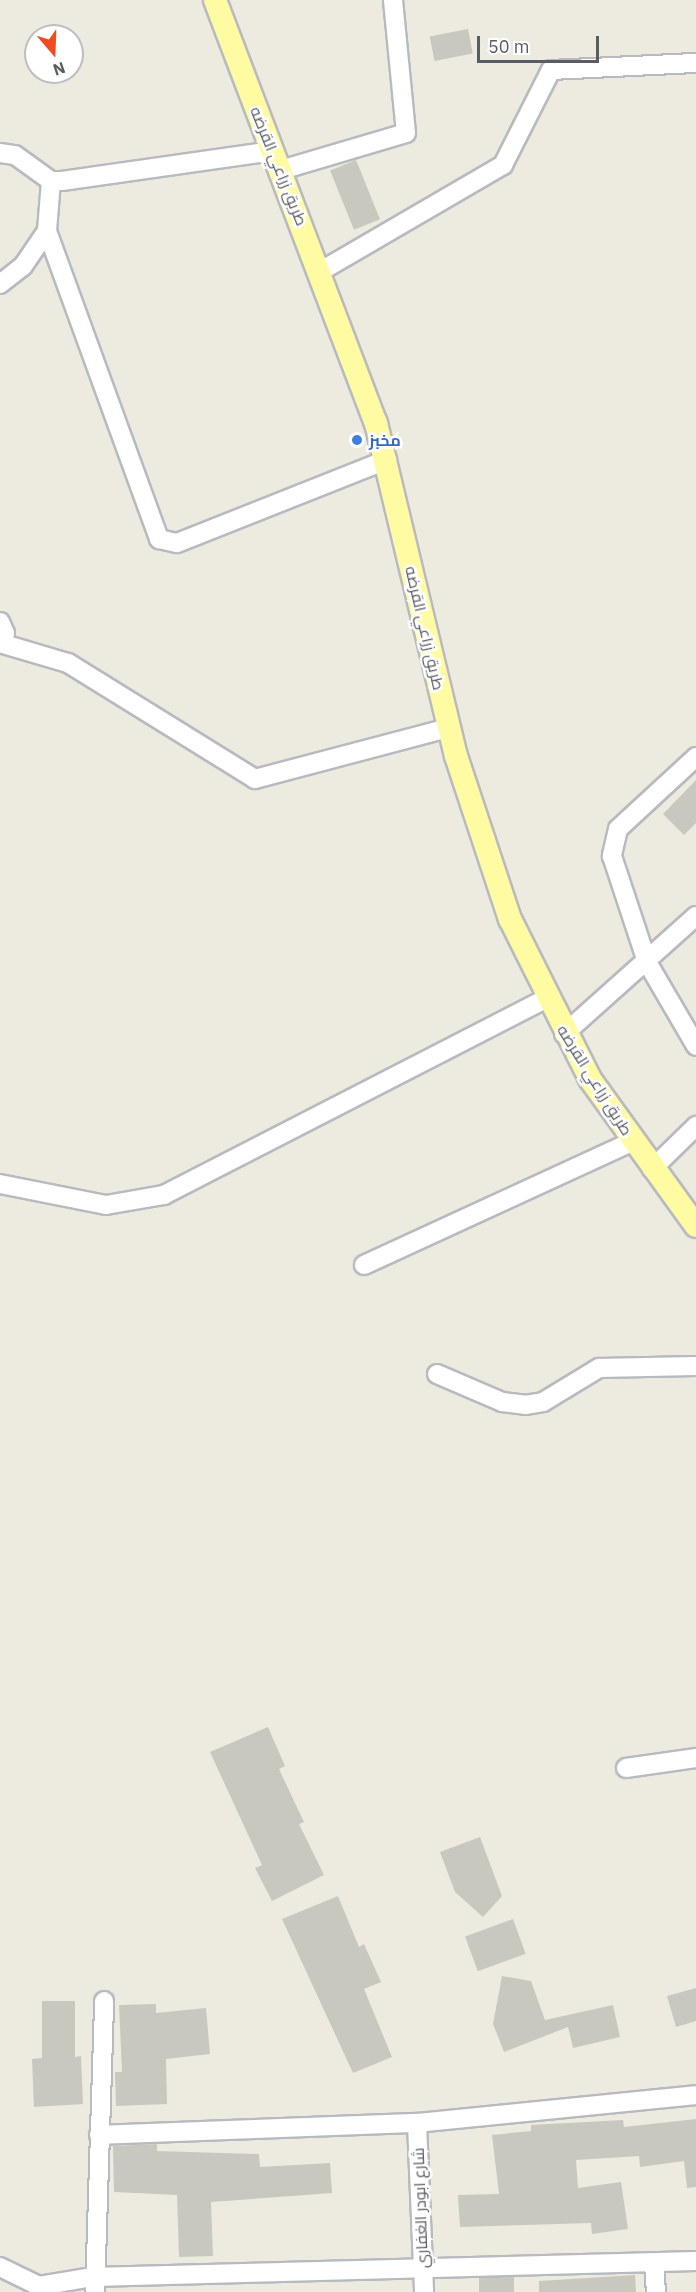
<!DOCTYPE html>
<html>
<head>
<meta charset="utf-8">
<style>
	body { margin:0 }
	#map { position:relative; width:696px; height:2292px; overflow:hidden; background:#edebe0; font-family:"IBM Plex Sans",Cairo,sans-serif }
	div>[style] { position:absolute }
	.building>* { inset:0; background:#c9c8bf; transform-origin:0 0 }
	.roads { filter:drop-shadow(2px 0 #b8bac0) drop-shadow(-2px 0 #b8bac0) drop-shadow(0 2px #b8bac0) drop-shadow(0 -2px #b8bac0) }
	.minor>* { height:18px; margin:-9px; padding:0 9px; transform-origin:9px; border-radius:9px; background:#fff }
	.major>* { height:22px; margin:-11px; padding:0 11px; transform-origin:11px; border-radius:11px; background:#fffba2 }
	.dots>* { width:16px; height:16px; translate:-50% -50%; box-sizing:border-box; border:3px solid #fff; border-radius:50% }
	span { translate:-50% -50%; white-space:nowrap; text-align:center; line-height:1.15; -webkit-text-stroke:5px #fff; paint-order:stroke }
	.street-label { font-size:16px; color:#595c62 }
	.shop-label { font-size:16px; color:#366cbe; font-weight:700 }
	.left { translate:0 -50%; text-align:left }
	.north { position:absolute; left:24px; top:24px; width:60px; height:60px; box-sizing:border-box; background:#fff; border:2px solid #bdbec0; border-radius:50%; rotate:161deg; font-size:16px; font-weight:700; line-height:24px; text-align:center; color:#595c62 }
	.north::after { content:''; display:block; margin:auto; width:21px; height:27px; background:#f04b22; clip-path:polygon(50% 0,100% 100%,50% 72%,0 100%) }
	.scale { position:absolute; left:477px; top:36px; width:122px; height:27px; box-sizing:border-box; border:3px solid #595c62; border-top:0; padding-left:8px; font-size:18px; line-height:21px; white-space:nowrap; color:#595c62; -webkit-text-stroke:4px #fff; paint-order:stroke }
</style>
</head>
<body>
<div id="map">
	<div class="building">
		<div style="left:468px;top:29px;width:25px;height:39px;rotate:79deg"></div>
		<div style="left:356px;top:160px;width:64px;height:28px;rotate:68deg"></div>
		<div style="clip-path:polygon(696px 780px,696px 823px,684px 835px,663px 814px)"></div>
		<div style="clip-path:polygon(268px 1727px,285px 1766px,279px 1769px,304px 1822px,299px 1824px,324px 1875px,272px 1901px,255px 1868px,262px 1865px,210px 1752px)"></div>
		<div style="clip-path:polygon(480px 1837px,502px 1896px,483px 1917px,455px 1892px,440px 1852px)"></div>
		<div style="clip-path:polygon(338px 1896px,359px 1947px,364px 1944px,381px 1982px,364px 1989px,392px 2057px,353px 2073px,282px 1919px)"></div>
		<div style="left:513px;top:1919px;width:37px;height:51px;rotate:70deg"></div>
		<div style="clip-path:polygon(502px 1976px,531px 1981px,545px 2020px,613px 2005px,620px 2037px,573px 2048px,568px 2027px,504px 2052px,493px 2024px)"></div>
		<div style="clip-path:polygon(696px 1988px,696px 2021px,676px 2027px,667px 1996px)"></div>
		<div style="clip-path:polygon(42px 2001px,75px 2001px,75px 2057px,81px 2056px,83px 2104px,34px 2107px,32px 2059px,42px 2058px)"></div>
		<div style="clip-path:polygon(156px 2004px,156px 2013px,206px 2008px,210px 2054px,166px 2059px,167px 2104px,116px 2106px,115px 2072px,122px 2072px,119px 2005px)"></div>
		<div style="clip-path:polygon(696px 2119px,696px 2187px,687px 2188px,684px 2161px,640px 2167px,639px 2156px,576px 2160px,578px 2188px,621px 2182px,628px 2229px,592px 2234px,591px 2223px,460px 2227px,458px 2195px,499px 2194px,492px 2135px,531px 2131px,531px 2125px,623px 2120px,624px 2127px)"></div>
		<div style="clip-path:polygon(157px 2144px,157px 2151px,259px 2154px,260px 2167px,330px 2163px,332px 2193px,211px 2202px,213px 2256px,179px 2257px,177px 2195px,114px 2192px,113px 2146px)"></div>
		<div style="clip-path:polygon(635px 2275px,636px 2292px,539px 2292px,539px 2281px)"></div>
		<div style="left:514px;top:2277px;width:15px;height:35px;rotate:90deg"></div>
	</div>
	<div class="roads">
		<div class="minor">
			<div style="left:0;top:153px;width:15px;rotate:8deg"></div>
			<div style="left:15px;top:155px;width:44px;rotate:35.8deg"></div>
			<div style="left:51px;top:181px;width:11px"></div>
			<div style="left:62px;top:181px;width:213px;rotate:-8.1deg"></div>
			<div style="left:281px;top:170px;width:130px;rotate:-16.5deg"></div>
			<div style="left:406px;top:133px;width:134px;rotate:-95.6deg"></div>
			<div style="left:51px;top:181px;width:50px;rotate:94.6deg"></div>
			<div style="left:47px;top:231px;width:328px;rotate:70deg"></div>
			<div style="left:159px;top:539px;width:18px;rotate:13deg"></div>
			<div style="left:177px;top:543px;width:226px;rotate:-21.6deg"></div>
			<div style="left:321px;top:271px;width:211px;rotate:-30.2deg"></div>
			<div style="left:503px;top:165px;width:106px;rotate:-63.2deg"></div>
			<div style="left:551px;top:70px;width:145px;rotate:-2.8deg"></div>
			<div style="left:0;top:284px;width:29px;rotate:-38deg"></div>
			<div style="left:23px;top:266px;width:42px;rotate:-55.6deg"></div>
			<div style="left:0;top:622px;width:12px;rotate:66deg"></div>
			<div style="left:5px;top:633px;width:10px;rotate:107deg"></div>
			<div style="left:0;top:643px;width:71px;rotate:16.4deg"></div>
			<div style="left:68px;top:663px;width:220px;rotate:31.8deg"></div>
			<div style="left:255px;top:779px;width:200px;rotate:-14.8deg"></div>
			<div style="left:696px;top:757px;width:106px;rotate:137.3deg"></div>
			<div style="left:618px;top:829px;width:28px;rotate:103deg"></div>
			<div style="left:612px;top:856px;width:112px;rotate:71.7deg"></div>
			<div style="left:647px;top:962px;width:97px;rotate:59.7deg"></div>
			<div style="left:564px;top:1034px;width:177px;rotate:-41.8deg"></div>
			<div style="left:652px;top:1169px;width:62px;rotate:-44.3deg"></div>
			<div style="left:0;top:1184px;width:108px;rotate:11.2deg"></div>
			<div style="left:106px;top:1205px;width:59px;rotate:-9.8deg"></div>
			<div style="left:164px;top:1195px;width:429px;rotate:-27.2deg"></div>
			<div style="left:364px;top:1265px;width:296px;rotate:-24.7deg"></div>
			<div style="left:437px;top:1374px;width:71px;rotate:23.3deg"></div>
			<div style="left:502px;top:1402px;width:23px;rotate:7deg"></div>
			<div style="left:525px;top:1405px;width:18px;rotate:-9deg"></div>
			<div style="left:543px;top:1402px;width:66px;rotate:-31.3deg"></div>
			<div style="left:599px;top:1368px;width:97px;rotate:-1.2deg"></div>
			<div style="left:626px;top:1768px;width:71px;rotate:-8.1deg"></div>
			<div style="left:417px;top:2123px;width:169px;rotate:87.6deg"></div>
			<div style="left:99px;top:2135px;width:318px;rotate:-2.2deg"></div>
			<div style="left:417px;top:2123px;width:280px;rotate:-5.7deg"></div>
			<div style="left:654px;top:2264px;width:28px;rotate:86deg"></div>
			<div style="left:0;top:2267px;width:43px;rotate:26deg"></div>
			<div style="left:39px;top:2286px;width:55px;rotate:-9.5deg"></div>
			<div style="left:93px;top:2277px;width:603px;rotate:-1.52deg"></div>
			<div style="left:95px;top:2292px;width:291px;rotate:-88.2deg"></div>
		</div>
		<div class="major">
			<div style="left:215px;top:0;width:453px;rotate:69.2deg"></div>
			<div style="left:376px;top:423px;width:342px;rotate:76.5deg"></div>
			<div style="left:456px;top:756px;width:172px;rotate:71.7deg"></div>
			<div style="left:510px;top:919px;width:179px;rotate:63.4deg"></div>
			<div style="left:590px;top:1079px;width:181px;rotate:54.2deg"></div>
		</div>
	</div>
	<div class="dots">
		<div style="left:357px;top:440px;background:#3f7fe0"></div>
	</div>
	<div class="street-label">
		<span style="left:279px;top:166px;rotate:68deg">طريق زراعي القرضه</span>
		<span style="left:425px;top:628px;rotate:77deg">طريق زراعي القرضه</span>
		<span style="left:595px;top:1080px;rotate:58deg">طريق زراعي القرضه</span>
		<span style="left:420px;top:2208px;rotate:-92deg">شارع ابودر الغفاري</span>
	</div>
	<div class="shop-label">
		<span class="left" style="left:369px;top:440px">مخبز</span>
	</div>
	<div class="north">N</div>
	<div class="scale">50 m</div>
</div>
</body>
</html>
